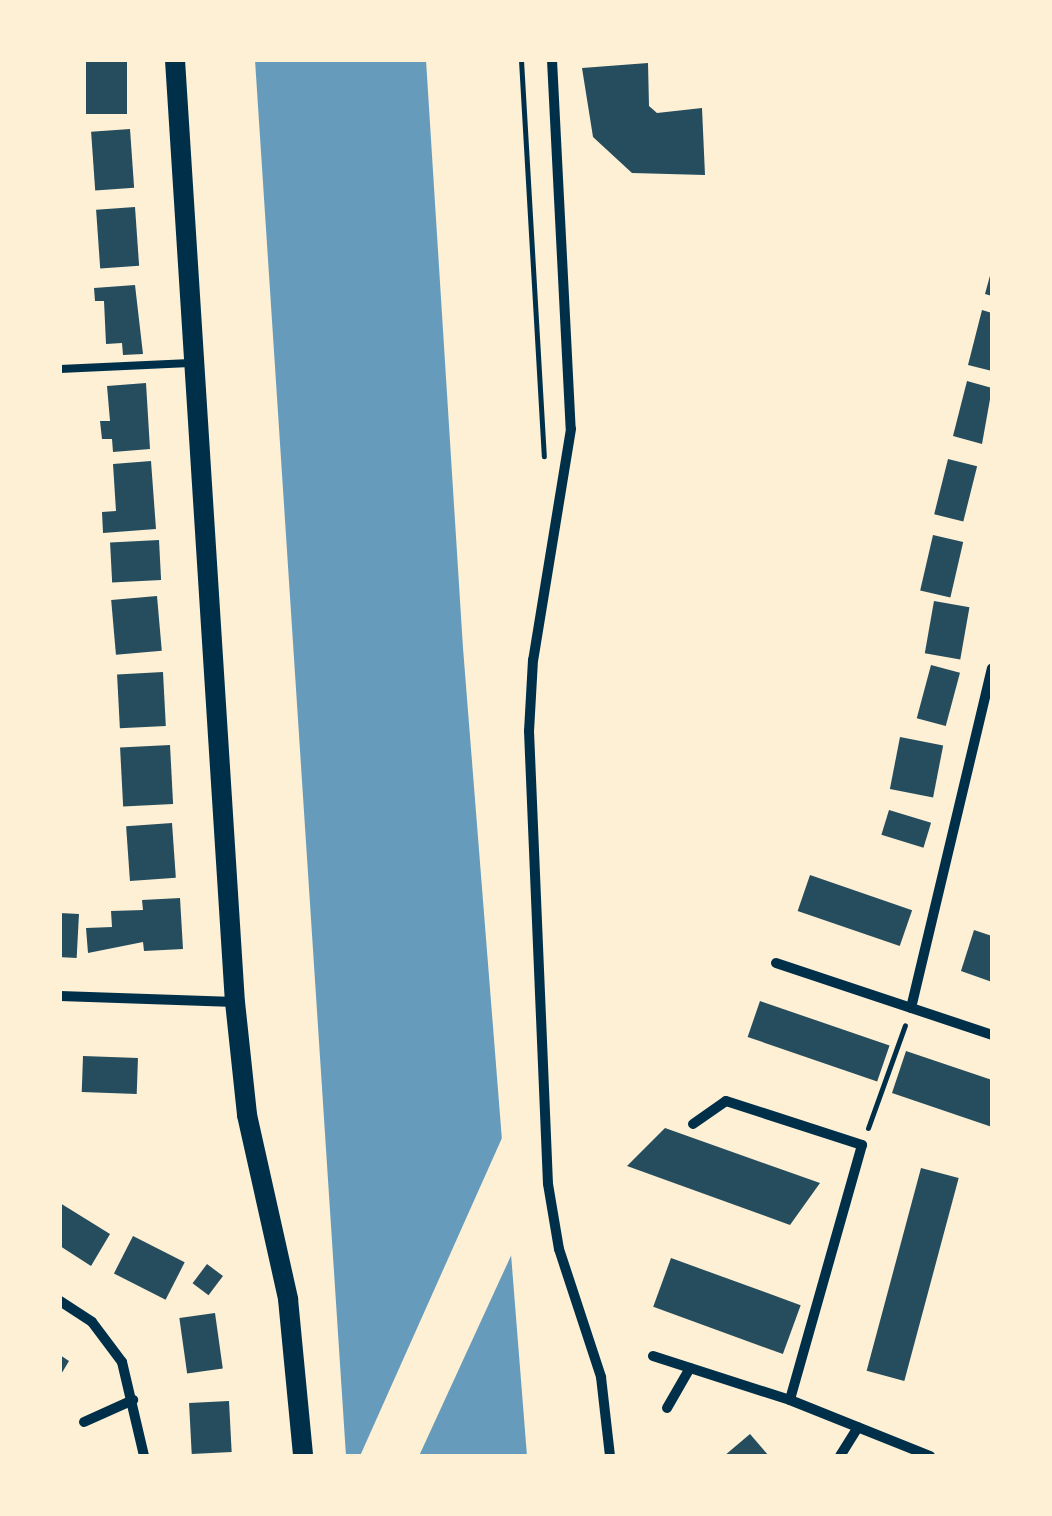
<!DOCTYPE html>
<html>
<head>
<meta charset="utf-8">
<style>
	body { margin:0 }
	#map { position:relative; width:1052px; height:1516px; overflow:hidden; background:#fdf0d5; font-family:Lora,serif }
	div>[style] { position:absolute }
	.water>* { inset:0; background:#669bbc }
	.pier>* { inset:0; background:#fdf0d5 }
	.building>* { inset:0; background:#264d5e; transform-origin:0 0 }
	.path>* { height:5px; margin:-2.5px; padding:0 2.5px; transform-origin:2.5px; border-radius:2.5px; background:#003049 }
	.service>* { height:8px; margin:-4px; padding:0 4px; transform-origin:4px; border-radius:4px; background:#003049 }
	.minor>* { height:10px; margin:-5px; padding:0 5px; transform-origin:5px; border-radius:5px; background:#003049 }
	.secondary>* { height:20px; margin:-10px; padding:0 10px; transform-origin:10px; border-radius:10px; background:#003049 }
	span { translate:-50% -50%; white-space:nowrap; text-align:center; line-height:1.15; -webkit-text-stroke:9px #fdf0d5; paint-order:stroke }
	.frame { position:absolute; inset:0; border:62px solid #fdf0d5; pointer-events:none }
</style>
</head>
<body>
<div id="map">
	<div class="water">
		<div style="clip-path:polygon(255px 60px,426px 60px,463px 648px,527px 1456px,346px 1456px)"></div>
	</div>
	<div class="pier">
		<div style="clip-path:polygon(506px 1129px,515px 1247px,419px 1456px,360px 1456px)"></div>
	</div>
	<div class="building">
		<div style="left:86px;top:60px;width:41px;height:54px"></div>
		<div style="clip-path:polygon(648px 63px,649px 106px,657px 113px,702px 108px,705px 175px,632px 173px,593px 137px,582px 68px)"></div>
		<div style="left:130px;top:129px;width:59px;height:39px;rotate:86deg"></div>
		<div style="left:135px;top:207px;width:59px;height:39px;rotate:86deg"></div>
		<div style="clip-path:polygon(991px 272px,992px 273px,992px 296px,985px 294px)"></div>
		<div style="clip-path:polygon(135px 285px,143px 354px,123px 355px,122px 343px,106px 344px,104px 301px,95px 301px,94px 288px)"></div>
		<div style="clip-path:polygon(982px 310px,992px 313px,992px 371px,968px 365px)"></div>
		<div style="clip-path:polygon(967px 381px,992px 388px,982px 444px,953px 436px)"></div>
		<div style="clip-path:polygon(146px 383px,150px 449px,113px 452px,112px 439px,102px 439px,100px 421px,110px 421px,107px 386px)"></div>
		<div style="left:948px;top:459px;width:30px;height:57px;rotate:14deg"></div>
		<div style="clip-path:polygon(151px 461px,156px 529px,103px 533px,102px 512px,116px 511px,113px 464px)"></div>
		<div style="left:933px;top:535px;width:31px;height:57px;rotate:13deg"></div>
		<div style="left:159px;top:540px;width:40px;height:49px;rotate:87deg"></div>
		<div style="left:157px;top:596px;width:55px;height:46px;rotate:85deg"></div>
		<div style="left:934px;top:601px;width:36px;height:53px;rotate:10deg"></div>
		<div style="left:931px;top:665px;width:30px;height:55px;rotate:15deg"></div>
		<div style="left:163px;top:672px;width:54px;height:46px;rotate:87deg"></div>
		<div style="left:900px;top:737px;width:44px;height:53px;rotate:11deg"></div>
		<div style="left:170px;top:745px;width:59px;height:50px;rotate:87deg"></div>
		<div style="left:889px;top:810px;width:44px;height:26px;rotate:17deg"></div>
		<div style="left:172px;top:823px;width:55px;height:46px;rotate:86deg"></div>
		<div style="left:810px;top:875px;width:108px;height:38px;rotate:19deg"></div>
		<div style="clip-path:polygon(180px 898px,183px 949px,144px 951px,143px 942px,88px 953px,86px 928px,112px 927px,111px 911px,143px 910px,142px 900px)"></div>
		<div style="left:60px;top:913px;width:19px;height:44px;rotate:3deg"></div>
		<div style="clip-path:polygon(974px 930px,992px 936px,992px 982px,961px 971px)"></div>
		<div style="left:760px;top:1001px;width:137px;height:38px;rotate:19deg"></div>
		<div style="clip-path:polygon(906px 1051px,992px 1080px,992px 1127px,892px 1093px)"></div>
		<div style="left:83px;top:1056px;width:55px;height:36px;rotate:2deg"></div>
		<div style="clip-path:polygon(665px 1128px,820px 1183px,790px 1225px,627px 1166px)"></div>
		<div style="left:921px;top:1168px;width:39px;height:210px;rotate:15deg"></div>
		<div style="clip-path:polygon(60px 1203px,110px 1234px,91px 1266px,60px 1246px)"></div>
		<div style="left:133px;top:1236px;width:58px;height:42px;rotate:27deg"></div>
		<div style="left:671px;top:1258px;width:138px;height:52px;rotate:20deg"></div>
		<div style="left:207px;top:1264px;width:20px;height:24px;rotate:37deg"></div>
		<div style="left:215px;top:1313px;width:56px;height:36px;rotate:82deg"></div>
		<div style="clip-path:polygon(60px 1355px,69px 1361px,60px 1376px)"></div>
		<div style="left:229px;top:1401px;width:51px;height:40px;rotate:87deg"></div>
		<div style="clip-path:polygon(750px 1434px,769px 1456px,724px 1456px)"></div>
	</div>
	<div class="path">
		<div style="left:521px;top:60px;width:397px;rotate:86.7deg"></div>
		<div style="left:868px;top:1128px;width:109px;rotate:-70.2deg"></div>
	</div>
	<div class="service">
		<div style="left:60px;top:369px;width:130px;rotate:-2.6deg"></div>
	</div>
	<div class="minor">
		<div style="left:552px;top:60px;width:369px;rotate:87.1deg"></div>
		<div style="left:571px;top:429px;width:234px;rotate:99.3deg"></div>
		<div style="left:533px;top:660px;width:71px;rotate:93.2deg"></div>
		<div style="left:529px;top:731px;width:453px;rotate:87.6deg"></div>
		<div style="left:548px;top:1184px;width:66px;rotate:80.4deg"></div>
		<div style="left:559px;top:1249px;width:135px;rotate:71.8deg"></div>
		<div style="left:601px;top:1377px;width:80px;rotate:83.5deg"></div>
		<div style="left:776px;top:963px;width:228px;rotate:18.4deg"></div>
		<div style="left:60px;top:996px;width:175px;rotate:2deg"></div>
		<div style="left:911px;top:1008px;width:349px;rotate:-76.6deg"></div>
		<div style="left:693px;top:1124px;width:40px;rotate:-34.9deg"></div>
		<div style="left:726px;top:1101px;width:143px;rotate:17.9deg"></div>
		<div style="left:862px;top:1145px;width:265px;rotate:105.8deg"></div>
		<div style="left:60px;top:1301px;width:38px;rotate:33deg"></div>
		<div style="left:92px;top:1322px;width:50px;rotate:53.1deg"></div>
		<div style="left:122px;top:1362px;width:97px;rotate:76.8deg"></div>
		<div style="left:653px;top:1356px;width:144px;rotate:17.8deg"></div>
		<div style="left:790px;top:1400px;width:151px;rotate:21.8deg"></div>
		<div style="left:667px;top:1408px;width:46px;rotate:-60.1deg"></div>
		<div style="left:84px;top:1422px;width:54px;rotate:-24.2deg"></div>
		<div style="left:840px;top:1456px;width:34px;rotate:-58deg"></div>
	</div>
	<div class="secondary">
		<div style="left:175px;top:60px;width:944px;rotate:86.36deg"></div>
		<div style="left:235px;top:1002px;width:114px;rotate:83.9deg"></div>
		<div style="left:247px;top:1115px;width:189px;rotate:77.4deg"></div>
		<div style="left:288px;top:1299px;width:158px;rotate:84.5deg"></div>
	</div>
	<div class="frame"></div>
</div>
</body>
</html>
